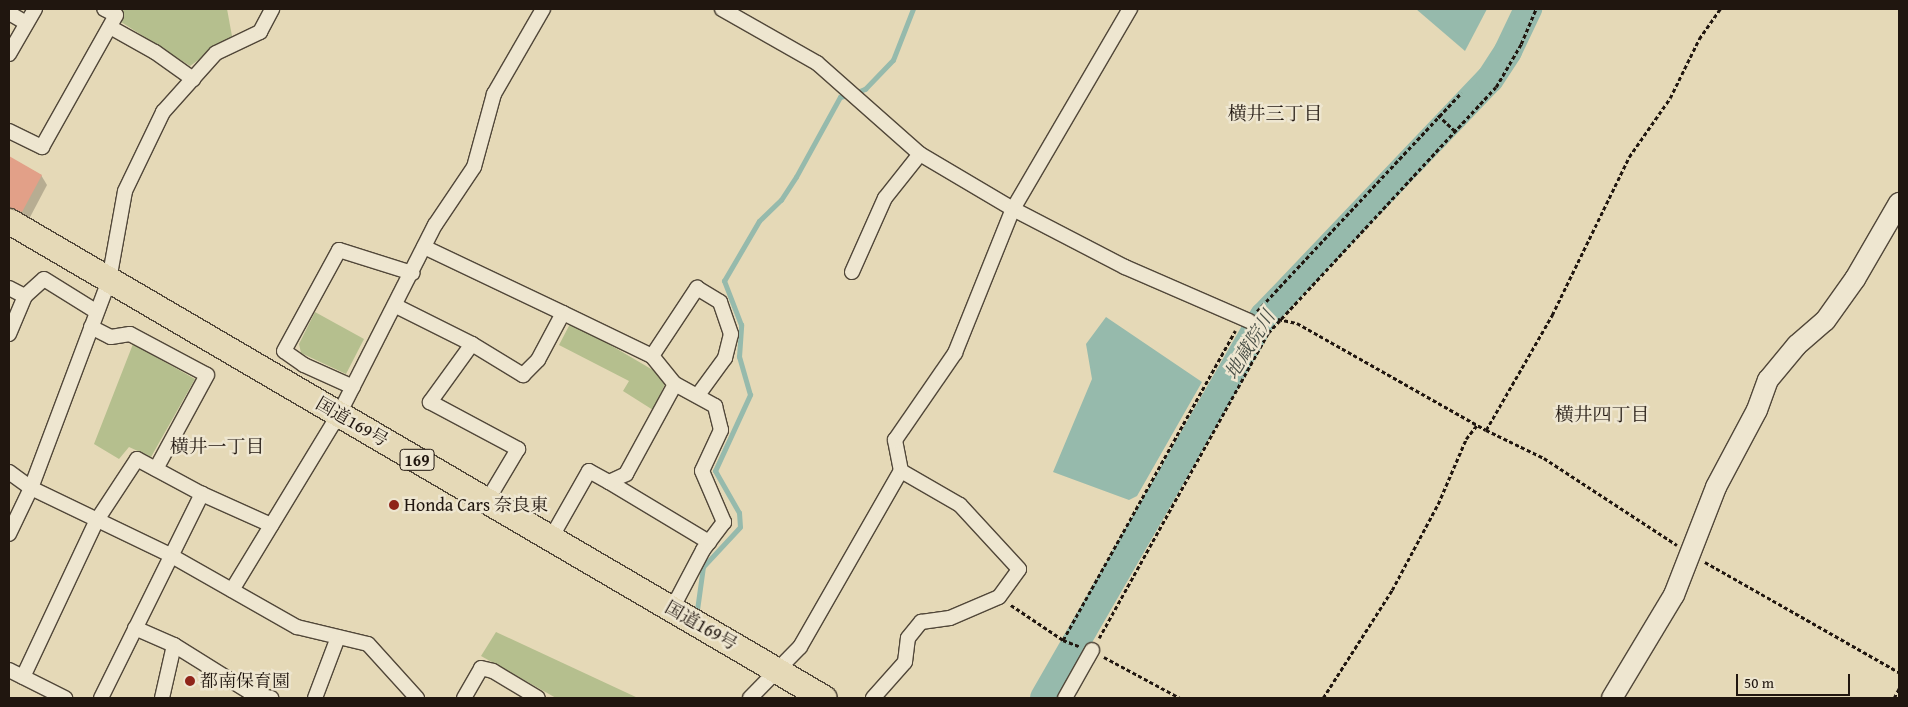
<!DOCTYPE html>
<html>
<head>
<meta charset="utf-8">
<style>
	body { margin:0 }
	#map { position:relative; width:1908px; height:707px; overflow:hidden; background:#e5d9b7; font-family:"Gentium Book Plus","Noto Serif JP",serif }
	div>[style] { position:absolute }
	.green>* { inset:0; background:#b5bf8e }
	.water>* { inset:0; background:#96baac }
	.shadow>* { inset:0; background:#0003 }
	.stream>* { height:4.5px; margin:-2.25px; padding:0 2.25px; transform-origin:2.25px; border-radius:2.25px; background:#96baac }
	.river>* { height:28px; margin:-14px; padding:0 14px; transform-origin:14px; border-radius:14px; background:#96baac }
	.building>* { inset:0; background:#e2a088 }
	.path>* { height:2.5px; margin-top:-1.25px; transform-origin:0; background:repeating-linear-gradient(90deg,#20160f 0 4px,transparent 0 6.5px) }
	.roads { filter:drop-shadow(1px 0 #514739) drop-shadow(-1px 0 #514739) drop-shadow(0 1px #514739) drop-shadow(0 -1px #514739) }
	.street>* { height:14px; margin:-7px; padding:0 7px; transform-origin:7px; border-radius:7px; background:#eee6d0 }
	.secondary>* { height:20px; margin:-10px; padding:0 10px; transform-origin:10px; border-radius:10px; background:#eee6d0 }
	.highway>* { height:25px; margin:-12.5px; padding:0 12.5px; transform-origin:12.5px; border-radius:12.5px; background:#e5d9b7 }
	.dots>* { width:14px; height:14px; translate:-50% -50%; box-sizing:border-box; border:2px solid #eee6d0; border-radius:50% }
	span { translate:-50% -50%; white-space:nowrap; text-align:center; line-height:1.15; -webkit-text-stroke:5px #eee6d0; paint-order:stroke }
	.shield-label span { padding:1px 4px; background:#eee6d0; border:1px solid; border-radius:4px; -webkit-text-stroke-width:0 }
	.shield-label { font-size:16px; color:#20160f; font-weight:700 }
	.street-label { font-size:18px; color:#20160f }
	.poi-label { font-size:18px; color:#20160f }
	.left { translate:0 -50%; text-align:left }
	.neighbourhood-label { font-size:19px; color:#20160f }
	.water-label { font-size:19px; color:#494f46; font-style:italic }
	.frame { position:absolute; inset:0; border:10px solid #20160f; pointer-events:none }
	.scale { position:absolute; left:1736px; top:674px; width:114px; height:22px; box-sizing:border-box; border:2px solid #20160f; border-top:0; padding-left:6px; font-size:15px; line-height:18px; white-space:nowrap; color:#20160f; -webkit-text-stroke:4px #eee6d0; paint-order:stroke }
</style>
</head>
<body>
<div id="map">
	<div class="green">
		<div style="clip-path:polygon(114px 9px,227px 9px,232px 36px,190px 66px,118px 20px)"></div>
		<div style="clip-path:polygon(315px 312px,364px 339px,346px 374px,301px 353px,299px 344px)"></div>
		<div style="clip-path:polygon(571px 322px,658px 373px,665px 384px,653px 410px,623px 391px,629px 381px,559px 345px)"></div>
		<div style="clip-path:polygon(133px 344px,195px 379px,151px 457px,129px 447px,119px 459px,94px 444px)"></div>
		<div style="clip-path:polygon(496px 632px,638px 698px,556px 698px,481px 656px)"></div>
	</div>
	<div class="water">
		<div style="clip-path:polygon(1416px 9px,1487px 9px,1465px 51px)"></div>
		<div style="clip-path:polygon(1106px 317px,1202px 382px,1137px 496px,1129px 500px,1053px 472px,1092px 379px,1086px 344px)"></div>
	</div>
	<div class="shadow">
		<div style="clip-path:polygon(9px 157px,41px 175px,47px 185px,28px 221px,9px 215px)"></div>
	</div>
	<div class="stream">
		<div style="left:855px;top:93px;width:11px;rotate:-22deg"></div>
		<div style="left:865px;top:89px;width:40px;rotate:-46deg"></div>
		<div style="left:893px;top:60px;width:55px;rotate:-68.6deg"></div>
		<div style="left:697px;top:610px;width:43px;rotate:-82.1deg"></div>
		<div style="left:703px;top:567px;width:54px;rotate:-47.2deg"></div>
		<div style="left:740px;top:527px;width:14px;rotate:-94deg"></div>
		<div style="left:739px;top:513px;width:48px;rotate:-119.7deg"></div>
		<div style="left:715px;top:471px;width:84px;rotate:-65.3deg"></div>
		<div style="left:750px;top:395px;width:40px;rotate:-106deg"></div>
		<div style="left:739px;top:357px;width:32px;rotate:-86deg"></div>
		<div style="left:741px;top:325px;width:47px;rotate:-111.1deg"></div>
		<div style="left:724px;top:281px;width:69px;rotate:-59.7deg"></div>
		<div style="left:759px;top:221px;width:30px;rotate:-44deg"></div>
		<div style="left:781px;top:200px;width:27px;rotate:-57deg"></div>
		<div style="left:796px;top:177px;width:91px;rotate:-61.2deg"></div>
		<div style="left:840px;top:97px;width:8px;rotate:-14deg"></div>
	</div>
	<div class="river">
		<div style="left:1044px;top:698px;width:441px;rotate:-60.1deg"></div>
		<div style="left:1264px;top:316px;width:327px;rotate:-46.4deg"></div>
		<div style="left:1490px;top:79px;width:33px;rotate:-57deg"></div>
		<div style="left:1508px;top:51px;width:47px;rotate:-64.5deg"></div>
	</div>
	<div class="building">
		<div style="clip-path:polygon(9px 156px,42px 175px,22px 212px,9px 207px)"></div>
	</div>
	<div class="path">
		<div style="left:1438px;top:115px;width:23px;rotate:43deg"></div>
		<div style="left:1257px;top:311px;width:299px;rotate:-46.9deg"></div>
		<div style="left:1278px;top:319px;width:19px;rotate:12deg"></div>
		<div style="left:1297px;top:323px;width:217px;rotate:29.5deg"></div>
		<div style="left:1486px;top:430px;width:64px;rotate:25.8deg"></div>
		<div style="left:1544px;top:458px;width:159px;rotate:33.2deg"></div>
		<div style="left:1486px;top:430px;width:133px;rotate:-60.1deg"></div>
		<div style="left:1552px;top:315px;width:176px;rotate:-64deg"></div>
		<div style="left:1629px;top:157px;width:72px;rotate:-55.2deg"></div>
		<div style="left:1670px;top:98px;width:66px;rotate:-63.8deg"></div>
		<div style="left:1699px;top:39px;width:37px;rotate:-55deg"></div>
		<div style="left:1705px;top:562px;width:223px;rotate:29.6deg"></div>
		<div style="left:1011px;top:605px;width:63px;rotate:33.9deg"></div>
		<div style="left:1063px;top:640px;width:17px;rotate:21deg"></div>
		<div style="left:1099px;top:638px;width:349px;rotate:-61deg"></div>
		<div style="left:1268px;top:333px;width:335px;rotate:-47.2deg"></div>
		<div style="left:1496px;top:87px;width:50px;rotate:-59.8deg"></div>
		<div style="left:1521px;top:44px;width:38px;rotate:-67deg"></div>
		<div style="left:1063px;top:640px;width:354px;rotate:-60.9deg"></div>
		<div style="left:1104px;top:657px;width:86px;rotate:28.3deg"></div>
		<div style="left:1323px;top:698px;width:128px;rotate:-57.4deg"></div>
		<div style="left:1392px;top:590px;width:98px;rotate:-61.9deg"></div>
		<div style="left:1438px;top:504px;width:71px;rotate:-66.7deg"></div>
		<div style="left:1466px;top:439px;width:18px;rotate:-52deg"></div>
		<div style="left:1894px;top:698px;width:11px;rotate:-63deg"></div>
	</div>
	<div class="roads">
		<div class="street">
			<div style="left:722px;top:9px;width:109px;rotate:29.6deg"></div>
			<div style="left:817px;top:63px;width:137px;rotate:41.5deg"></div>
			<div style="left:920px;top:154px;width:108px;rotate:30.6deg"></div>
			<div style="left:1013px;top:209px;width:126px;rotate:27.4deg"></div>
			<div style="left:1125px;top:267px;width:135px;rotate:23.5deg"></div>
			<div style="left:9px;top:13px;width:20px;rotate:30deg"></div>
			<div style="left:110px;top:27px;width:51px;rotate:29.1deg"></div>
			<div style="left:155px;top:52px;width:47px;rotate:35.4deg"></div>
			<div style="left:9px;top:54px;width:52px;rotate:-60deg"></div>
			<div style="left:9px;top:131px;width:37px;rotate:26deg"></div>
			<div style="left:42px;top:147px;width:151px;rotate:-60.7deg"></div>
			<div style="left:116px;top:15px;width:13px;rotate:-153deg"></div>
			<div style="left:424px;top:247px;width:154px;rotate:25.4deg"></div>
			<div style="left:852px;top:272px;width:81px;rotate:-66deg"></div>
			<div style="left:885px;top:198px;width:56px;rotate:-51.5deg"></div>
			<div style="left:9px;top:288px;width:18px;rotate:27deg"></div>
			<div style="left:25px;top:296px;width:25px;rotate:-42deg"></div>
			<div style="left:44px;top:279px;width:62px;rotate:31.9deg"></div>
			<div style="left:396px;top:306px;width:85px;rotate:26.6deg"></div>
			<div style="left:472px;top:344px;width:60px;rotate:31.3deg"></div>
			<div style="left:523px;top:375px;width:21px;rotate:-45deg"></div>
			<div style="left:538px;top:360px;width:53px;rotate:-62deg"></div>
			<div style="left:563px;top:313px;width:99px;rotate:25.8deg"></div>
			<div style="left:652px;top:356px;width:36px;rotate:51deg"></div>
			<div style="left:675px;top:384px;width:46px;rotate:28.8deg"></div>
			<div style="left:715px;top:406px;width:25px;rotate:76deg"></div>
			<div style="left:721px;top:430px;width:45px;rotate:114.9deg"></div>
			<div style="left:702px;top:471px;width:56px;rotate:66.7deg"></div>
			<div style="left:724px;top:522px;width:35px;rotate:127deg"></div>
			<div style="left:703px;top:550px;width:67px;rotate:117.7deg"></div>
			<div style="left:91px;top:327px;width:22px;rotate:27deg"></div>
			<div style="left:111px;top:337px;width:19px;rotate:-9deg"></div>
			<div style="left:130px;top:334px;width:87px;rotate:28deg"></div>
			<div style="left:207px;top:375px;width:107px;rotate:118.5deg"></div>
			<div style="left:9px;top:334px;width:41px;rotate:-67.2deg"></div>
			<div style="left:472px;top:344px;width:72px;rotate:125.9deg"></div>
			<div style="left:430px;top:402px;width:100px;rotate:28.1deg"></div>
			<div style="left:518px;top:449px;width:61px;rotate:120.8deg"></div>
			<div style="left:652px;top:356px;width:82px;rotate:-56.5deg"></div>
			<div style="left:697px;top:288px;width:27px;rotate:31deg"></div>
			<div style="left:720px;top:302px;width:34px;rotate:71deg"></div>
			<div style="left:731px;top:334px;width:25px;rotate:104deg"></div>
			<div style="left:725px;top:358px;width:46px;rotate:126.1deg"></div>
			<div style="left:353px;top:387px;width:54px;rotate:-155.8deg"></div>
			<div style="left:304px;top:365px;width:24px;rotate:-145deg"></div>
			<div style="left:284px;top:351px;width:115px;rotate:-61.4deg"></div>
			<div style="left:339px;top:250px;width:77px;rotate:17.5deg"></div>
			<div style="left:9px;top:472px;width:27px;rotate:36deg"></div>
			<div style="left:31px;top:488px;width:154px;rotate:25.7deg"></div>
			<div style="left:170px;top:555px;width:146px;rotate:29.6deg"></div>
			<div style="left:297px;top:627px;width:73px;rotate:13.5deg"></div>
			<div style="left:368px;top:644px;width:73px;rotate:47.8deg"></div>
			<div style="left:609px;top:482px;width:117px;rotate:31deg"></div>
			<div style="left:9px;top:534px;width:51px;rotate:-64.4deg"></div>
			<div style="left:31px;top:488px;width:222px;rotate:-69.4deg"></div>
			<div style="left:109px;top:280px;width:90px;rotate:-79.8deg"></div>
			<div style="left:125px;top:191px;width:88px;rotate:-64.3deg"></div>
			<div style="left:163px;top:112px;width:79px;rotate:-48.1deg"></div>
			<div style="left:216px;top:53px;width:49px;rotate:-25.5deg"></div>
			<div style="left:260px;top:32px;width:26px;rotate:-62deg"></div>
			<div style="left:551px;top:538px;width:77px;rotate:-60.4deg"></div>
			<div style="left:589px;top:471px;width:23px;rotate:29deg"></div>
			<div style="left:609px;top:482px;width:19px;rotate:-25deg"></div>
			<div style="left:626px;top:474px;width:102px;rotate:-61.4deg"></div>
			<div style="left:232px;top:590px;width:206px;rotate:-58.7deg"></div>
			<div style="left:339px;top:414px;width:212px;rotate:-63.1deg"></div>
			<div style="left:435px;top:225px;width:70px;rotate:-56.1deg"></div>
			<div style="left:474px;top:167px;width:76px;rotate:-74.7deg"></div>
			<div style="left:494px;top:94px;width:98px;rotate:-60deg"></div>
			<div style="left:135px;top:628px;width:43px;rotate:23.6deg"></div>
			<div style="left:174px;top:645px;width:91px;rotate:31.9deg"></div>
			<div style="left:251px;top:693px;width:21px;rotate:14deg"></div>
			<div style="left:9px;top:670px;width:63px;rotate:26.6deg"></div>
			<div style="left:23px;top:677px;width:174px;rotate:-64.8deg"></div>
			<div style="left:97px;top:520px;width:73px;rotate:-56.7deg"></div>
			<div style="left:137px;top:459px;width:74px;rotate:28.3deg"></div>
			<div style="left:202px;top:494px;width:76px;rotate:24.2deg"></div>
			<div style="left:101px;top:698px;width:228px;rotate:-63.7deg"></div>
			<div style="left:162px;top:698px;width:54px;rotate:-77.2deg"></div>
			<div style="left:315px;top:698px;width:65px;rotate:-69.3deg"></div>
			<div style="left:464px;top:698px;width:34px;rotate:-60deg"></div>
			<div style="left:481px;top:668px;width:12px;rotate:14deg"></div>
			<div style="left:493px;top:671px;width:52px;rotate:31deg"></div>
			<div style="left:750px;top:698px;width:71px;rotate:-45.6deg"></div>
			<div style="left:800px;top:647px;width:203px;rotate:-60.2deg"></div>
			<div style="left:901px;top:471px;width:32px;rotate:-101deg"></div>
			<div style="left:895px;top:440px;width:106px;rotate:-55.4deg"></div>
			<div style="left:955px;top:353px;width:155px;rotate:-68.1deg"></div>
			<div style="left:1013px;top:209px;width:232px;rotate:-59.7deg"></div>
			<div style="left:873px;top:698px;width:48px;rotate:-48.4deg"></div>
			<div style="left:905px;top:662px;width:24px;rotate:-83deg"></div>
			<div style="left:908px;top:638px;width:21px;rotate:-51deg"></div>
			<div style="left:921px;top:622px;width:29px;rotate:-8deg"></div>
			<div style="left:950px;top:618px;width:53px;rotate:-23.2deg"></div>
			<div style="left:999px;top:597px;width:34px;rotate:-54deg"></div>
			<div style="left:1019px;top:569px;width:87px;rotate:-132.7deg"></div>
			<div style="left:960px;top:505px;width:68px;rotate:-150deg"></div>
			<div style="left:1065px;top:698px;width:55px;rotate:-60.6deg"></div>
		</div>
		<div class="secondary">
			<div style="left:1612px;top:698px;width:120px;rotate:-59deg"></div>
			<div style="left:1674px;top:595px;width:116px;rotate:-68.7deg"></div>
			<div style="left:1716px;top:487px;width:87px;rotate:-62deg"></div>
			<div style="left:1757px;top:410px;width:32px;rotate:-70deg"></div>
			<div style="left:1768px;top:380px;width:45px;rotate:-50.4deg"></div>
			<div style="left:1797px;top:345px;width:37px;rotate:-41deg"></div>
			<div style="left:1825px;top:321px;width:52px;rotate:-54.5deg"></div>
			<div style="left:1855px;top:279px;width:88px;rotate:-59.9deg"></div>
		</div>
		<div class="highway">
			<div style="left:9px;top:221px;width:944px;rotate:30.34deg"></div>
		</div>
	</div>
	<div class="dots">
		<div style="left:394px;top:505px;background:#8f2418"></div>
		<div style="left:190px;top:681px;background:#8f2418"></div>
	</div>
	<div class="shield-label">
		<span style="left:417px;top:460px">169</span>
	</div>
	<div class="street-label">
		<span style="left:352px;top:422px;rotate:30deg">国道169号</span>
		<span style="left:701px;top:626px;rotate:30deg">国道169号</span>
	</div>
	<div class="poi-label">
		<span class="left" style="left:404px;top:505px">Honda Cars 奈良東</span>
		<span class="left" style="left:200px;top:681px">都南保育園</span>
	</div>
	<div class="neighbourhood-label">
		<span style="left:1275px;top:114px">横井三丁目</span>
		<span style="left:1602px;top:415px">横井四丁目</span>
		<span style="left:217px;top:447px">横井一丁目</span>
	</div>
	<div class="water-label">
		<span style="left:1250px;top:345px;rotate:-58deg">地蔵院川</span>
	</div>
	<div class="frame"></div>
	<div class="scale">50 m</div>
</div>
</body>
</html>
